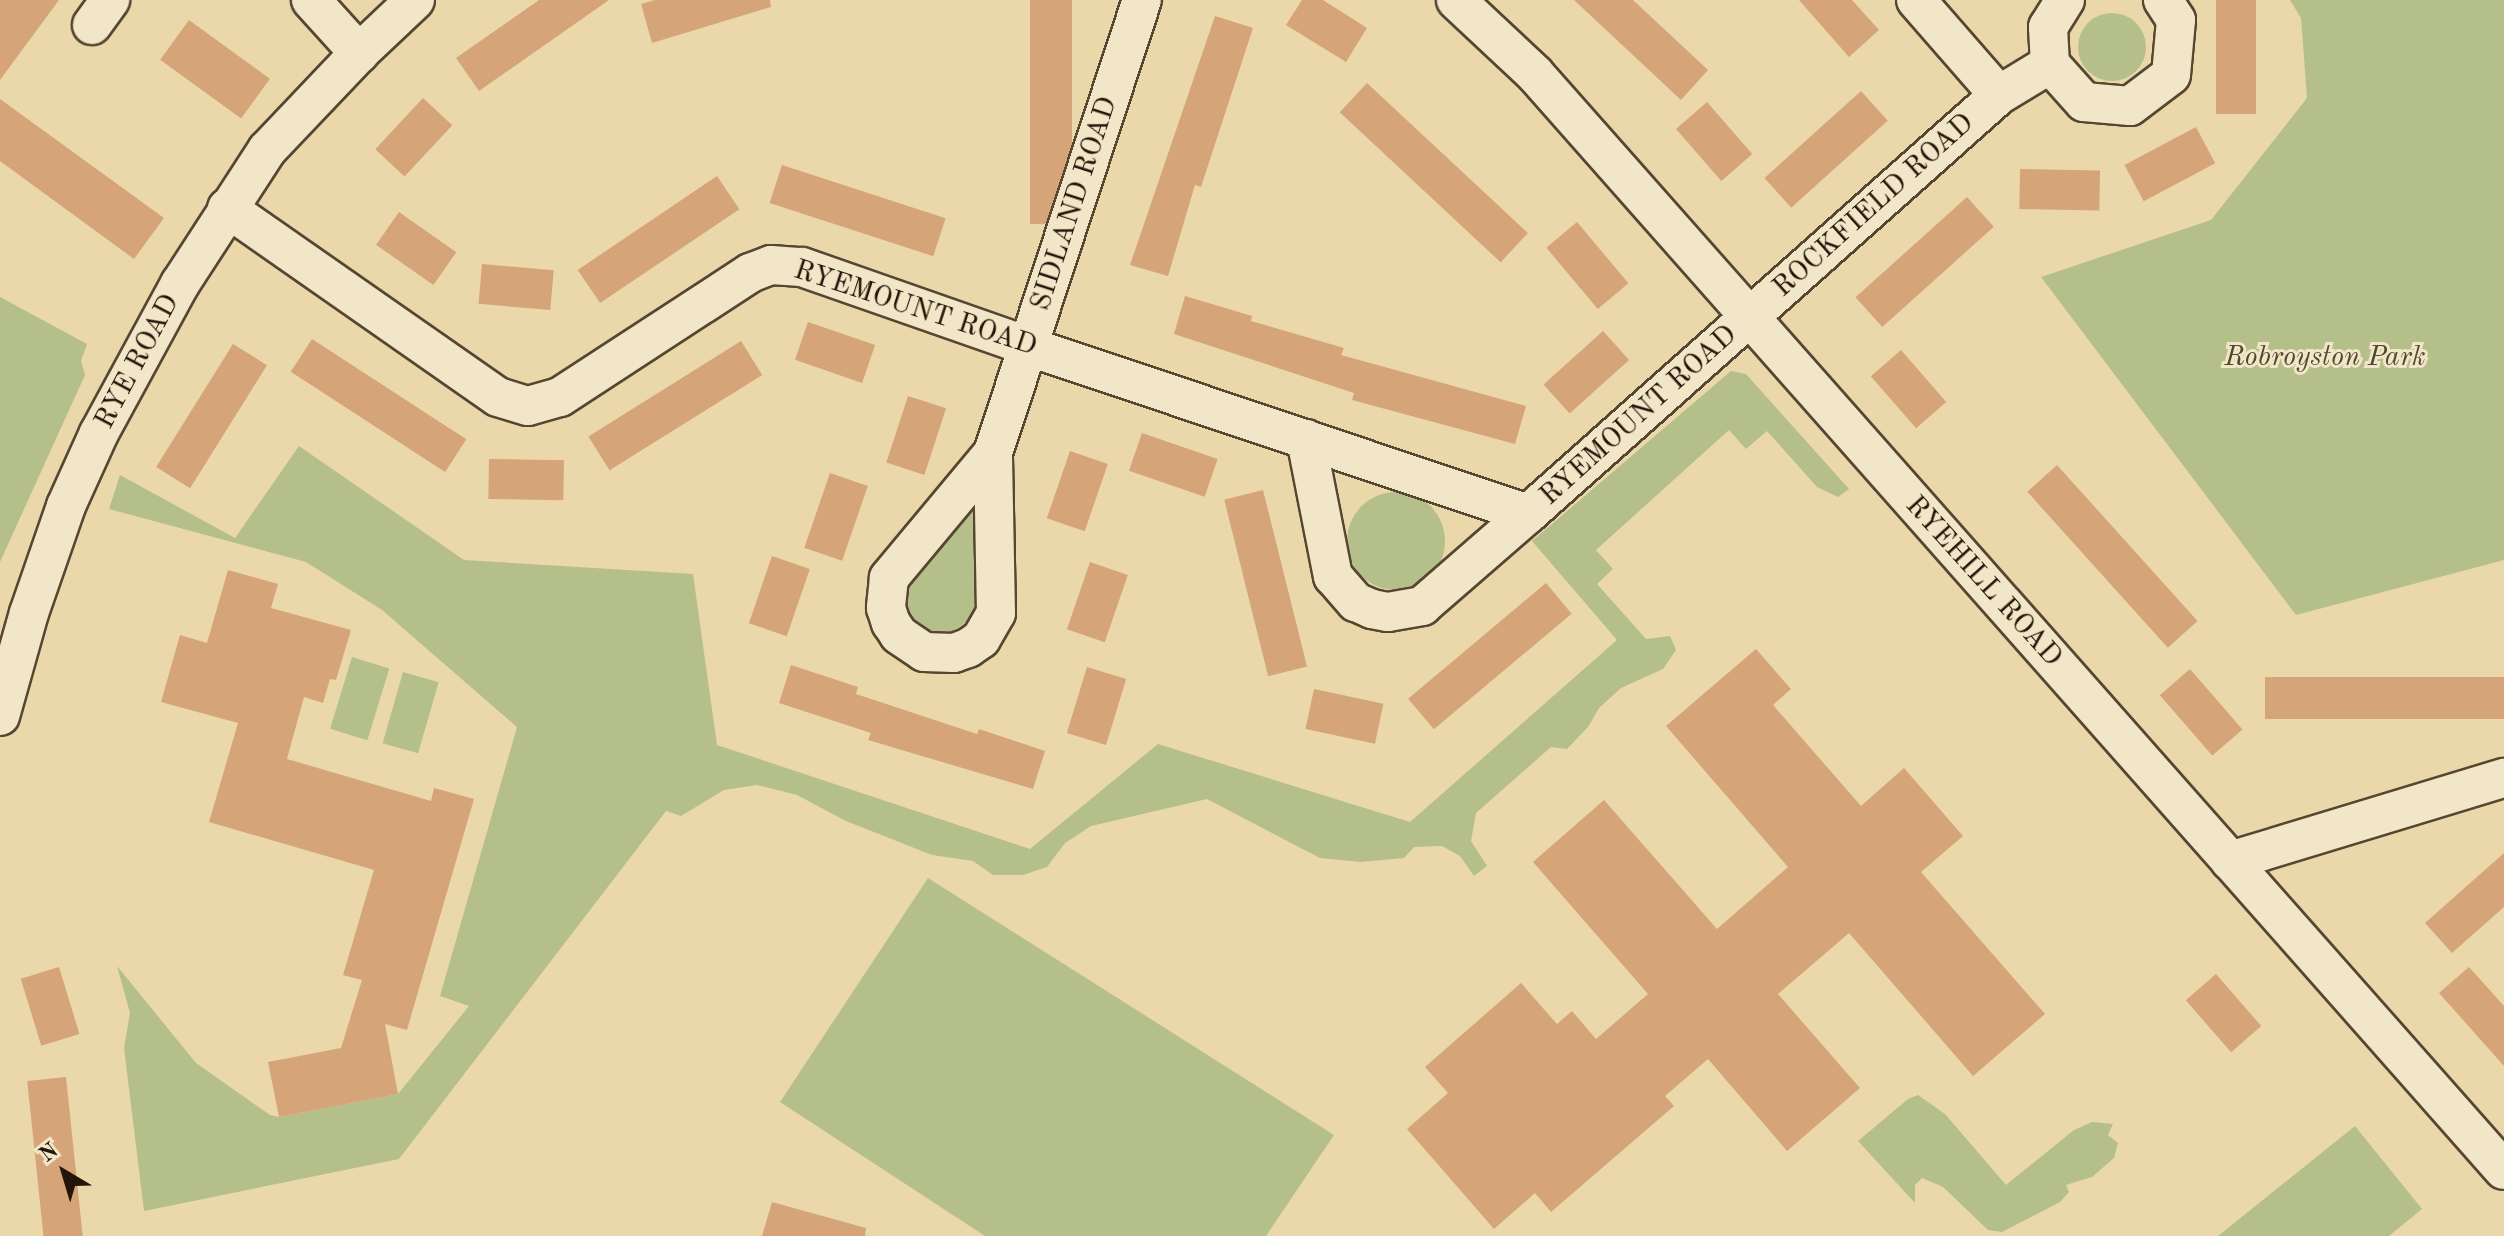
<!DOCTYPE html>
<html>
<head>
<meta charset="utf-8">
<style>
	body { margin:0 }
	#map { position:relative; width:2504px; height:1236px; overflow:hidden; background:#ebd8aa; font-family:"Old Standard TT",serif }
	div>[style] { position:absolute }
	.green>* { inset:0; background:#b5bf8a; transform-origin:0 0 }
	.round { border-radius:50% }
	.building>* { inset:0; background:#d5a479; transform-origin:0 0 }
	.roads { filter:drop-shadow(2px 0 #564632) drop-shadow(-2px 0 #564632) drop-shadow(0 2px #564632) drop-shadow(0 -2px #564632) }
	.minor>* { height:38px; margin:-19px; padding:0 19px; transform-origin:19px; border-radius:19px; background:#f2e6c8 }
	span { translate:-50% -50%; white-space:nowrap; text-align:center; line-height:1.15; -webkit-text-stroke:6px #f2e6c8; paint-order:stroke }
	.street-label { font-size:28px; color:#24150a }
	.park-label { font-size:28px; color:#504830; font-style:italic }
	.north { position:absolute; left:24px; top:1132px; width:80px; height:80px; -webkit-text-stroke:6px #f2e6c8; paint-order:stroke; rotate:322deg; font-size:22px; font-weight:700; line-height:32px; text-align:center; color:#24150a }
	.north::after { content:''; display:block; margin:auto; width:28px; height:36px; background:#24150a; clip-path:polygon(50% 0,100% 100%,50% 72%,0 100%) }
</style>
</head>
<body>
<div id="map">
	<div class="green">
		<div style="clip-path:polygon(2290px 0,2504px 0,2504px 560px,2296px 615px,2041px 277px,2211px 220px,2307px 98px,2301px 18px)"></div>
		<div class="round" style="left:2078px;top:13px;width:68px;height:68px"></div>
		<div style="clip-path:polygon(0 297px,87px 344px,81px 361px,85px 375px,0 562px)"></div>
		<div style="clip-path:polygon(1731px 371px,1746px 374px,1849px 489px,1838px 497px,1817px 487px,1767px 431px,1746px 449px,1729px 430px,1596px 550px,1613px 569px,1597px 584px,1646px 639px,1670px 636px,1676px 650px,1663px 669px,1621px 688px,1599px 708px,1588px 727px,1567px 749px,1551px 747px,1476px 813px,1471px 841px,1487px 866px,1474px 876px,1460px 856px,1442px 846px,1414px 847px,1404px 858px,1361px 862px,1320px 858px,1207px 799px,1091px 826px,1065px 843px,1047px 867px,1023px 875px,993px 875px,973px 861px,932px 855px,846px 821px,797px 795px,757px 785px,724px 790px,681px 816px,666px 811px,399px 1159px,144px 1211px,124px 1048px,130px 1013px,117px 966px,196px 1063px,270px 1115px,279px 1117px,398px 1094px,469px 1006px,440px 996px,517px 727px,382px 610px,306px 562px,109px 509px,120px 475px,235px 538px,299px 446px,464px 560px,693px 574px,717px 745px,1030px 849px,1158px 744px,1410px 822px,1617px 640px,1532px 541px)"></div>
		<div class="round" style="left:1347px;top:492px;width:98px;height:98px"></div>
		<div style="clip-path:polygon(969px 510px,979px 514px,986px 579px,974px 616px,952px 632px,926px 631px,907px 616px,900px 593px)"></div>
		<div style="left:352px;top:657px;width:39px;height:75px;rotate:17deg"></div>
		<div style="left:403px;top:672px;width:37px;height:74px;rotate:16deg"></div>
		<div style="clip-path:polygon(928px 878px,1334px 1135px,1266px 1236px,985px 1236px,780px 1102px)"></div>
		<div style="clip-path:polygon(1918px 1095px,1945px 1114px,2006px 1185px,2074px 1130px,2092px 1122px,2113px 1124px,2108px 1135px,2118px 1143px,2114px 1158px,2092px 1177px,2066px 1185px,2069px 1192px,2060px 1202px,2002px 1232px,1988px 1230px,1943px 1187px,1922px 1178px,1915px 1185px,1915px 1203px,1858px 1141px,1908px 1099px)"></div>
		<div style="clip-path:polygon(2355px 1126px,2422px 1209px,2389px 1236px,2218px 1236px)"></div>
	</div>
	<div class="building">
		<div style="clip-path:polygon(0 0,59px 0,0 80px)"></div>
		<div style="clip-path:polygon(539px 0,609px 0,479px 91px,456px 58px)"></div>
		<div style="clip-path:polygon(655px 0,770px 0,771px 7px,652px 43px,641px 4px)"></div>
		<div style="left:1030px;top:0;width:42px;height:224px"></div>
		<div style="clip-path:polygon(1302px 0,1323px 0,1367px 28px,1346px 62px,1286px 25px)"></div>
		<div style="clip-path:polygon(1574px 0,1633px 0,1708px 70px,1681px 100px)"></div>
		<div style="clip-path:polygon(1799px 0,1852px 0,1879px 30px,1849px 57px)"></div>
		<div style="left:2216px;top:0;width:40px;height:114px"></div>
		<div style="clip-path:polygon(1215px 16px,1253px 28px,1201px 187px,1195px 185px,1168px 276px,1130px 265px)"></div>
		<div style="left:189px;top:20px;width:100px;height:49px;rotate:36deg"></div>
		<div style="left:1367px;top:83px;width:220px;height:40px;rotate:43deg"></div>
		<div style="left:1861px;top:91px;width:40px;height:130px;rotate:48deg"></div>
		<div style="left:423px;top:98px;width:40px;height:70px;rotate:43deg"></div>
		<div style="clip-path:polygon(0 99px,164px 218px,134px 259px,0 161px)"></div>
		<div style="left:1707px;top:102px;width:69px;height:41px;rotate:49deg"></div>
		<div style="left:2196px;top:127px;width:41px;height:81px;rotate:62deg"></div>
		<div style="left:782px;top:165px;width:172px;height:40px;rotate:18deg"></div>
		<div style="left:2020px;top:169px;width:80px;height:40px;rotate:1deg"></div>
		<div style="left:717px;top:176px;width:40px;height:168px;rotate:56deg"></div>
		<div style="left:1967px;top:197px;width:40px;height:150px;rotate:48deg"></div>
		<div style="left:399px;top:212px;width:70px;height:40px;rotate:35deg"></div>
		<div style="left:1577px;top:222px;width:80px;height:40px;rotate:50deg"></div>
		<div style="left:482px;top:264px;width:72px;height:40px;rotate:5deg"></div>
		<div style="clip-path:polygon(1185px 296px,1252px 316px,1251px 321px,1344px 348px,1341px 355px,1526px 406px,1515px 444px,1352px 400px,1354px 393px,1174px 334px)"></div>
		<div style="left:808px;top:322px;width:71px;height:40px;rotate:19deg"></div>
		<div style="left:1603px;top:331px;width:39px;height:80px;rotate:48deg"></div>
		<div style="left:312px;top:339px;width:184px;height:39px;rotate:33deg"></div>
		<div style="left:741px;top:341px;width:40px;height:180px;rotate:58deg"></div>
		<div style="left:233px;top:344px;width:40px;height:145px;rotate:32deg"></div>
		<div style="left:1901px;top:350px;width:69px;height:40px;rotate:49deg"></div>
		<div style="left:908px;top:396px;width:40px;height:70px;rotate:18deg"></div>
		<div style="left:1142px;top:433px;width:80px;height:40px;rotate:19deg"></div>
		<div style="left:1070px;top:451px;width:40px;height:71px;rotate:19deg"></div>
		<div style="left:489px;top:459px;width:75px;height:40px;rotate:1deg"></div>
		<div style="left:2057px;top:465px;width:210px;height:40px;rotate:48deg"></div>
		<div style="left:830px;top:473px;width:40px;height:79px;rotate:19deg"></div>
		<div style="left:1263px;top:490px;width:182px;height:40px;rotate:76deg"></div>
		<div style="left:772px;top:556px;width:40px;height:71px;rotate:19deg"></div>
		<div style="left:1090px;top:562px;width:40px;height:71px;rotate:19deg"></div>
		<div style="clip-path:polygon(228px 570px,278px 584px,271px 608px,351px 630px,336px 680px,330px 679px,323px 703px,304px 697px,287px 759px,431px 801px,434px 788px,474px 799px,407px 1030px,385px 1024px,398px 1094px,279px 1117px,268px 1062px,341px 1048px,362px 980px,343px 975px,374px 870px,209px 822px,238px 723px,161px 702px,180px 635px,207px 643px)"></div>
		<div style="left:1546px;top:583px;width:40px;height:180px;rotate:50deg"></div>
		<div style="clip-path:polygon(1756px 649px,1791px 689px,1773px 705px,1861px 806px,1904px 768px,1963px 836px,1921px 872px,2045px 1014px,1973px 1076px,1849px 933px,1778px 994px,1860px 1088px,1787px 1151px,1708px 1059px,1665px 1096px,1674px 1106px,1551px 1212px,1535px 1193px,1494px 1229px,1407px 1129px,1448px 1093px,1425px 1067px,1521px 983px,1557px 1024px,1572px 1011px,1596px 1039px,1648px 994px,1533px 862px,1604px 800px,1717px 929px,1788px 867px,1666px 726px)"></div>
		<div style="clip-path:polygon(791px 665px,858px 687px,856px 694px,977px 734px,979px 729px,1045px 751px,1033px 789px,868px 740px,871px 733px,779px 703px)"></div>
		<div style="left:1087px;top:667px;width:41px;height:69px;rotate:17deg"></div>
		<div style="left:2190px;top:669px;width:80px;height:40px;rotate:49deg"></div>
		<div style="left:2504px;top:677px;width:42px;height:239px;rotate:90deg"></div>
		<div style="left:1314px;top:689px;width:71px;height:41px;rotate:12deg"></div>
		<div style="clip-path:polygon(2504px 853px,2504px 907px,2452px 953px,2425px 923px)"></div>
		<div style="left:59px;top:967px;width:70px;height:40px;rotate:73deg"></div>
		<div style="clip-path:polygon(2469px 967px,2504px 1006px,2504px 1066px,2439px 993px)"></div>
		<div style="left:2216px;top:974px;width:69px;height:40px;rotate:49deg"></div>
		<div style="left:66px;top:1077px;width:160px;height:39px;rotate:84deg"></div>
		<div style="clip-path:polygon(772px 1202px,866px 1228px,865px 1236px,762px 1236px)"></div>
	</div>
	<div class="roads">
		<div class="minor">
			<div style="left:311px;top:0;width:72px;rotate:47.8deg"></div>
			<div style="left:1456px;top:0;width:107px;rotate:43.1deg"></div>
			<div style="left:1534px;top:73px;width:1464px;rotate:48.52deg"></div>
			<div style="left:1916px;top:0;width:126px;rotate:48.9deg"></div>
			<div style="left:2065px;top:0;width:32px;rotate:122deg"></div>
			<div style="left:2048px;top:27px;width:37px;rotate:87deg"></div>
			<div style="left:2050px;top:64px;width:51px;rotate:48.2deg"></div>
			<div style="left:2084px;top:102px;width:46px;rotate:5deg"></div>
			<div style="left:2130px;top:106px;width:51px;rotate:-37.1deg"></div>
			<div style="left:2171px;top:75px;width:55px;rotate:-84.8deg"></div>
			<div style="left:2176px;top:20px;width:24px;rotate:-123deg"></div>
			<div style="left:92px;top:25px;width:31px;rotate:-54deg"></div>
			<div style="left:227px;top:208px;width:330px;rotate:34.9deg"></div>
			<div style="left:498px;top:397px;width:31px;rotate:17deg"></div>
			<div style="left:528px;top:406px;width:33px;rotate:-16deg"></div>
			<div style="left:560px;top:397px;width:227px;rotate:-33.1deg"></div>
			<div style="left:750px;top:273px;width:22px;rotate:-21deg"></div>
			<div style="left:771px;top:265px;width:31px;rotate:4deg"></div>
			<div style="left:802px;top:267px;width:238px;rotate:19.3deg"></div>
			<div style="left:1027px;top:346px;width:528px;rotate:18.54deg"></div>
			<div style="left:1528px;top:514px;width:630px;rotate:-41.66deg"></div>
			<div style="left:1999px;top:95px;width:60px;rotate:-31.3deg"></div>
			<div style="left:1306px;top:439px;width:140px;rotate:78.9deg"></div>
			<div style="left:1333px;top:576px;width:35px;rotate:49deg"></div>
			<div style="left:1356px;top:602px;width:17px;rotate:24deg"></div>
			<div style="left:1372px;top:609px;width:16px;rotate:11deg"></div>
			<div style="left:1388px;top:612px;width:35px;rotate:-10deg"></div>
			<div style="left:1422px;top:606px;width:140px;rotate:-41deg"></div>
			<div style="left:993px;top:453px;width:163px;rotate:129.8deg"></div>
			<div style="left:889px;top:578px;width:30px;rotate:96deg"></div>
			<div style="left:886px;top:608px;width:16px;rotate:72deg"></div>
			<div style="left:891px;top:623px;width:14px;rotate:56deg"></div>
			<div style="left:899px;top:635px;width:30px;rotate:34deg"></div>
			<div style="left:924px;top:652px;width:30px;rotate:2deg"></div>
			<div style="left:954px;top:653px;width:15px;rotate:-20deg"></div>
			<div style="left:968px;top:648px;width:16px;rotate:-35deg"></div>
			<div style="left:981px;top:639px;width:30px;rotate:-60deg"></div>
			<div style="left:996px;top:613px;width:160px;rotate:-91.1deg"></div>
			<div style="left:993px;top:453px;width:477px;rotate:-71.8deg"></div>
			<div style="left:0;top:716px;width:107px;rotate:-74.3deg"></div>
			<div style="left:29px;top:613px;width:113px;rotate:-70.9deg"></div>
			<div style="left:66px;top:506px;width:80px;rotate:-65.7deg"></div>
			<div style="left:99px;top:433px;width:170px;rotate:-61.5deg"></div>
			<div style="left:180px;top:284px;width:160px;rotate:-57deg"></div>
			<div style="left:267px;top:150px;width:134px;rotate:-46.5deg"></div>
			<div style="left:359px;top:53px;width:77px;rotate:-43.4deg"></div>
			<div style="left:2230px;top:861px;width:286px;rotate:-16.9deg"></div>
		</div>
	</div>
	<div class="street-label">
		<span style="left:1075px;top:204px;rotate:-72deg">SIDLAND ROAD</span>
		<span style="left:1874px;top:206px;rotate:-42deg">ROCKFIELD ROAD</span>
		<span style="left:915px;top:309px;rotate:18deg">RYEMOUNT ROAD</span>
		<span style="left:138px;top:362px;rotate:-62deg">RYE ROAD</span>
		<span style="left:1639px;top:416px;rotate:-42deg">RYEMOUNT ROAD</span>
		<span style="left:1983px;top:582px;rotate:48deg">RYEHILL ROAD</span>
	</div>
	<div class="park-label">
		<span style="left:2325px;top:358px">Robroyston Park</span>
	</div>
	<div class="north">N</div>
</div>
</body>
</html>
